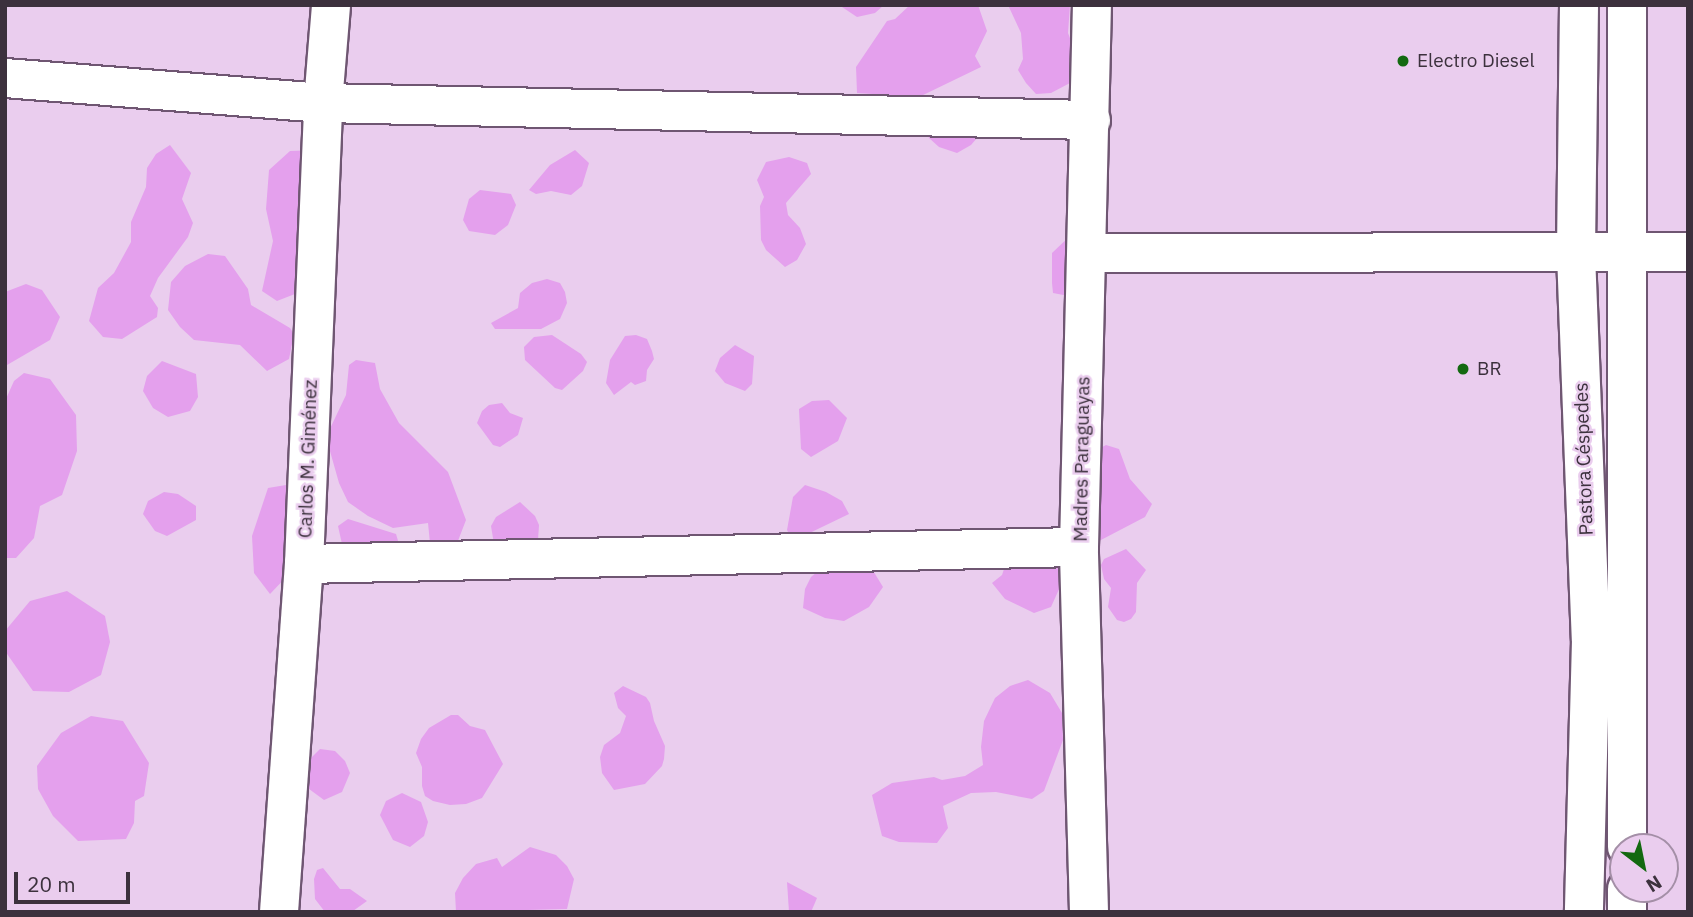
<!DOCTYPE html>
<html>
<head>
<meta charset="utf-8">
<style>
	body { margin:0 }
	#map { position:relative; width:1693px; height:917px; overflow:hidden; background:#eacdee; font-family:"IBM Plex Sans",sans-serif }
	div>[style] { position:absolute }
	.green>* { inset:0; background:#e4a0ed }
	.roads { filter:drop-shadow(2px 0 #6f5672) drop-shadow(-2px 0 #6f5672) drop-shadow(0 2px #6f5672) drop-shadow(0 -2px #6f5672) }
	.minor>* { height:38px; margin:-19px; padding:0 19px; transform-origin:19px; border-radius:19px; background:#fff }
	.secondary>* { height:38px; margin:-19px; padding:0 19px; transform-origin:19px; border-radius:19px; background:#fff }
	.dots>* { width:19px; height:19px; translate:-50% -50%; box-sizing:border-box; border:4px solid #eacdee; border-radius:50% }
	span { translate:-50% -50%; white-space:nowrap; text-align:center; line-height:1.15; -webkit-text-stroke:5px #eacdee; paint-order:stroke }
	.poi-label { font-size:19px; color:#3c313d }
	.left { translate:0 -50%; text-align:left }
	.street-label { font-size:19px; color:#3c313d }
	.frame { position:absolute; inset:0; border:7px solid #3c313d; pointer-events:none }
	.north { position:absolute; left:1609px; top:833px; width:70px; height:70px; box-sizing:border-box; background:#eacdee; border:2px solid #a48fa7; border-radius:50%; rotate:148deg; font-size:19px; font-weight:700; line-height:28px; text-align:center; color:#3c313d }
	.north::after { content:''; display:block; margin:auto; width:24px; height:32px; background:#136910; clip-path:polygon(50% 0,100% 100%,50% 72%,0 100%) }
	.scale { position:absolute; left:14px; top:872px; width:116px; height:32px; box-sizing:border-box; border:4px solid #3c313d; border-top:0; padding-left:9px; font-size:21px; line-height:24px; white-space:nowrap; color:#3c313d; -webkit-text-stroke:5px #eacdee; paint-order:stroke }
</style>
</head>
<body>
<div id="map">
	<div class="green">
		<div style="clip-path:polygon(839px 5px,884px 5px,875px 13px,857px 17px)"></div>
		<div style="clip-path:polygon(910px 5px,978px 5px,987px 31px,975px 56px,981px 67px,919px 97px,857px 93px,856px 67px,887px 21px,895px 19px)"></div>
		<div style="clip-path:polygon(1008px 5px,1070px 5px,1068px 33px,1075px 51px,1069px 61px,1070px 83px,1051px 93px,1036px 94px,1026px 83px,1018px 70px,1023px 59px,1021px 33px)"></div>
		<div style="clip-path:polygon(926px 129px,975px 132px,977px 138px,971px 145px,957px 153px,939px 147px,929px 138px)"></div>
		<div style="clip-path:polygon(170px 145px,191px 173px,182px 199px,193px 223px,188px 237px,158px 278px,150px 296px,158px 308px,157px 317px,122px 339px,103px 337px,89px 321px,98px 288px,114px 273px,131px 242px,131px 222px,146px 187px,147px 168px,156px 154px)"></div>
		<div style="clip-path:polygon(319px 150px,300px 292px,277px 301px,262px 291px,273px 241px,266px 209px,269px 170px,290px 151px)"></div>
		<div style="clip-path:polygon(575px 150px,589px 163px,582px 186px,571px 195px,551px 191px,536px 194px,529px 190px,550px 165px)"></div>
		<div style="clip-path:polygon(789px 157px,807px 163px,811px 174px,786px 203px,788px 215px,800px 228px,806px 244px,797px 260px,785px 267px,766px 250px,761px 240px,760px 206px,764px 197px,757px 180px,766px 162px)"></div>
		<div style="clip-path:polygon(480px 190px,511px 194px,516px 205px,508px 225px,495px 235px,469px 231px,463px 220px,469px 199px)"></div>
		<div style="clip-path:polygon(1071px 235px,1106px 271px,1102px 280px,1074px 297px,1053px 293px,1052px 283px,1052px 253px)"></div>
		<div style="clip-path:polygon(208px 254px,225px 256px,248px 289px,251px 305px,290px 328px,294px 334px,289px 359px,267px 371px,240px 345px,194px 340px,180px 327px,168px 310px,171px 282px,185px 266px)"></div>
		<div style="clip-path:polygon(547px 279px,560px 283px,565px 292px,567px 303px,560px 319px,541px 329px,495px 329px,491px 323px,518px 308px,520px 293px,532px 283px)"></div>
		<div style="clip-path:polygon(26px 284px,42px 290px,60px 317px,50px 340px,7px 365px,5px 292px)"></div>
		<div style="clip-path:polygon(552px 335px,581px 354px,587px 362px,583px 371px,562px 390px,555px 388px,525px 360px,524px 347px,534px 337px)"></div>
		<div style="clip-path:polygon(636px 335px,647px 339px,652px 351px,654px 359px,647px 370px,646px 381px,635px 385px,631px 382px,614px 395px,606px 383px,610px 360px,625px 336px)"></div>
		<div style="clip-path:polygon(735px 345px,754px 356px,752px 384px,745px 391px,725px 383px,715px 371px,720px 358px)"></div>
		<div style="clip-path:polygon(356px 360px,375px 363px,380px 389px,399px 423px,448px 472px,466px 520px,456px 546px,430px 543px,428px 523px,393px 528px,368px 516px,348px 502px,339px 483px,326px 437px,346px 395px,349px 365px)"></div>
		<div style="clip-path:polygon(162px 361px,196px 374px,198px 397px,190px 411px,168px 417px,153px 408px,143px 391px,147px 376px)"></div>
		<div style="clip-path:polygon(24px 373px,50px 379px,76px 415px,77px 451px,62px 495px,40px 506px,34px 538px,16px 558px,5px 558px,5px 401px,14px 381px)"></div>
		<div style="clip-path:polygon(829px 400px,847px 418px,838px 441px,811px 457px,801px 449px,799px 409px,812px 401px)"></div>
		<div style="clip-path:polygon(502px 403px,510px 413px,523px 418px,518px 435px,500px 447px,493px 445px,477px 423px,482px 411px,489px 405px)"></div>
		<div style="clip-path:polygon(1106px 445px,1119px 449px,1130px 479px,1152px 504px,1145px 517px,1099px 541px,1085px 537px,1065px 506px,1060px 483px,1089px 454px)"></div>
		<div style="clip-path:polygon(286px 485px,296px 507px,291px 572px,270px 594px,254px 573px,252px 536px,268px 488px)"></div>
		<div style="clip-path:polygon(805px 485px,826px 492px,842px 501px,849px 514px,793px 541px,787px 530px,793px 497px)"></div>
		<div style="clip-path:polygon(164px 492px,178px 494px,196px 506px,196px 520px,167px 536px,155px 531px,143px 514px,148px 501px)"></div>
		<div style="clip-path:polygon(520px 502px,535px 516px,539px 525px,538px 540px,495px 550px,491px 526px,496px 517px)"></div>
		<div style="clip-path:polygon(348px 519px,396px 534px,401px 551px,344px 553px,338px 526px)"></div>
		<div style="clip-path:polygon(1126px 549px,1146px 570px,1137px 583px,1136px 612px,1131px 619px,1124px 622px,1117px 620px,1108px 607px,1111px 588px,1104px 579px,1101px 565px,1104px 559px)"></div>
		<div style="clip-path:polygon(1008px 557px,1070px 565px,1051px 607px,1034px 613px,1005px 599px,992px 583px,1002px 575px)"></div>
		<div style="clip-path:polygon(828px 563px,872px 569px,883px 587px,869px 607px,844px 621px,825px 618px,803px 608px,805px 589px,811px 577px)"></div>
		<div style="clip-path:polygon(67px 591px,105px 616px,110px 642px,101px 675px,69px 692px,33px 691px,5px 651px,5px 631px,30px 601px)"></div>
		<div style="clip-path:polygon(1028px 680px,1050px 693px,1062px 713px,1063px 740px,1044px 791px,1032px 799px,996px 792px,971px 793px,943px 806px,948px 828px,937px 843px,899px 842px,882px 836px,872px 795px,892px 783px,934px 777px,942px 780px,965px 776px,983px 765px,981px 747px,984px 721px,995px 698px,1010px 686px)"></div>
		<div style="clip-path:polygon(623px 686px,646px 697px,650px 703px,654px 721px,665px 746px,664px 759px,662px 766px,645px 784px,614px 790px,602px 773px,600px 757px,604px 745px,620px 733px,626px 716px,618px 708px,614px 693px)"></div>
		<div style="clip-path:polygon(451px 715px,458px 715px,470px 726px,485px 730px,503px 764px,482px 798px,466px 804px,450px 805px,433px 801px,425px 796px,422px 786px,422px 767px,416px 753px,421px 739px,429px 728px)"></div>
		<div style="clip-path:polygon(91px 716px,123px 721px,149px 763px,144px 796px,135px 801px,134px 823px,126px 839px,78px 841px,53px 816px,38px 789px,37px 766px,61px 733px)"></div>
		<div style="clip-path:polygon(320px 749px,335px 751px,345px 761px,350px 773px,342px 792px,324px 800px,305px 786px,309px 760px)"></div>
		<div style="clip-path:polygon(402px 793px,421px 802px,428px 822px,424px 836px,410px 847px,393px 840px,380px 815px,386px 801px)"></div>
		<div style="clip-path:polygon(530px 847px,556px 855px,567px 866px,574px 879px,567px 909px,456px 912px,455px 893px,463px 878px,476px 864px,497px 858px,502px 867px)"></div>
		<div style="clip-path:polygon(323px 868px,340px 889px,350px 889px,367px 901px,353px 911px,325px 912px,315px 899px,314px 879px,317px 870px)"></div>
		<div style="clip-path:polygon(787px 882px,817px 898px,811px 912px,789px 912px)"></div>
	</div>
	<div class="roads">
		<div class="minor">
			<div style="left:5px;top:78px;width:319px;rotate:4.5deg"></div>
			<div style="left:323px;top:103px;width:768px;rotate:1.27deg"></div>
			<div style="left:1087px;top:253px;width:601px;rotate:-0.1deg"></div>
			<div style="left:304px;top:564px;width:775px;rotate:-1.26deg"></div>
			<div style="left:279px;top:912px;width:349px;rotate:-85.9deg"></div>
			<div style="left:304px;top:564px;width:461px;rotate:-87.6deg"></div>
			<div style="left:323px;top:103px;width:98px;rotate:-85.3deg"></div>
			<div style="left:1089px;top:912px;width:365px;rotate:-91.6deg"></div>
			<div style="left:1079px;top:547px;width:542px;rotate:-88.63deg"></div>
		</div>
		<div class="secondary">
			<div style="left:1579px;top:5px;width:249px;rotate:90.7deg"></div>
			<div style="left:1576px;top:254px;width:386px;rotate:87.8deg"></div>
			<div style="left:1591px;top:640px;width:272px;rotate:91.5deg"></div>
			<div style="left:1627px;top:5px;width:842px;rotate:90deg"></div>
			<div style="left:1627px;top:912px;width:23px;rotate:-90deg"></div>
		</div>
	</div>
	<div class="dots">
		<div style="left:1403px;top:61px;background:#136910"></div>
		<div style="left:1463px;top:369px;background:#136910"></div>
	</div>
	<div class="poi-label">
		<span class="left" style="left:1417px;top:61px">Electro Diesel</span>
		<span class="left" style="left:1477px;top:369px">BR</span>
	</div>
	<div class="street-label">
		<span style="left:308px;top:459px;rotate:-88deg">Carlos M. Giménez</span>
		<span style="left:1082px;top:459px;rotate:-89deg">Madres Paraguayas</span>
		<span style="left:1584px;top:459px;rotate:-92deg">Pastora Céspedes</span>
	</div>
	<div class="frame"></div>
	<div class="north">N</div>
	<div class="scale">20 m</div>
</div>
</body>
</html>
